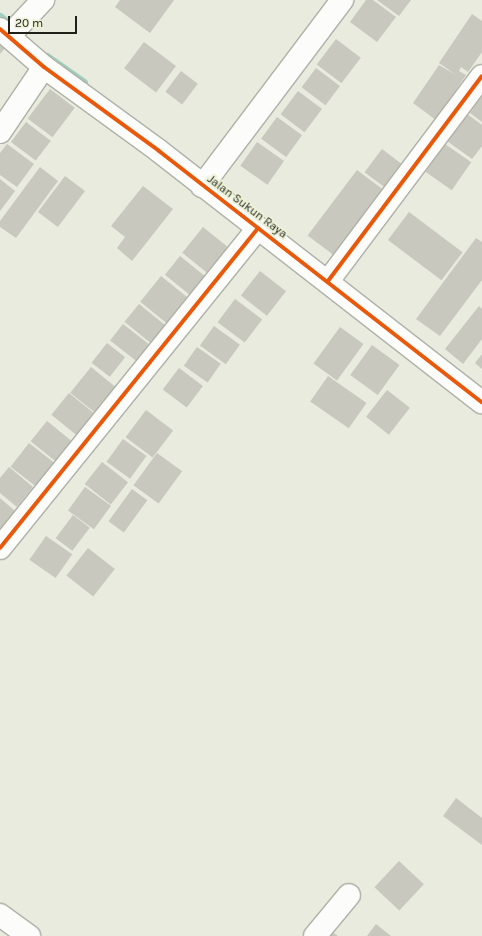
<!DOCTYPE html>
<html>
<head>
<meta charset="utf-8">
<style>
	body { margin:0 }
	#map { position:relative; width:482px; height:936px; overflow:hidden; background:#e8ebde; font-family:Karla,sans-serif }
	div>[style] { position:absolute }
	.stream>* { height:7px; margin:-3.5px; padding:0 3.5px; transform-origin:3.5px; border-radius:3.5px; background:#9ed0bd }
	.building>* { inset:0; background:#c8c8be; transform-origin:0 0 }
	.roads { filter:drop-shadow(1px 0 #afb1a7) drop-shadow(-1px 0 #afb1a7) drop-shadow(0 1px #afb1a7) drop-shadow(0 -1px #afb1a7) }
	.minor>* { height:22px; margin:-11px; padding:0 11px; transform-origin:11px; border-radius:11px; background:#fcfcfa }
	.cycleway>* { height:4px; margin:-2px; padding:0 2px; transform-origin:2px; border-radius:2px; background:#e8590c }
	span { translate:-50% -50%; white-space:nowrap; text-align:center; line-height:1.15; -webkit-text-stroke:4px #ecf1d8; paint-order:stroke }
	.street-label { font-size:12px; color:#1f2118 }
	.scale { position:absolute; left:8px; top:16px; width:69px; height:18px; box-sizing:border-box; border:2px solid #1f2118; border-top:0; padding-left:5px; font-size:12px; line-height:14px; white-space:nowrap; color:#1f2118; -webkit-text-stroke:3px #ecf1d8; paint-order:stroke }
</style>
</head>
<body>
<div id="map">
	<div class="stream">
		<div style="left:0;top:16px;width:8px;rotate:40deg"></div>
		<div style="left:47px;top:56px;width:45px;rotate:35.1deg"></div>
	</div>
	<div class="building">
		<div style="clip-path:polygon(120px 0,174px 0,150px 33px,115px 7px)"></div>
		<div style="clip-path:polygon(366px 0,373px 0,396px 17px,377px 42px,350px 22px)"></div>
		<div style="clip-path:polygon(377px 0,411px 0,399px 16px)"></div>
		<div style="clip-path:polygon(472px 14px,482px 21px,482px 52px,468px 72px,461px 67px,459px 71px,466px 75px,436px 120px,413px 103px,439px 65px,456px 75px,439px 63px)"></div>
		<div style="left:336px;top:39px;width:31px;height:32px;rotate:37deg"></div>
		<div style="left:144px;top:42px;width:40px;height:33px;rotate:37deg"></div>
		<div style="clip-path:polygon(0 44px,5px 48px,0 54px)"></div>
		<div style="left:316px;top:68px;width:30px;height:24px;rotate:37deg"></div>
		<div style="left:181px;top:71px;width:21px;height:26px;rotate:37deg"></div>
		<div style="left:50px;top:89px;width:31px;height:37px;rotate:37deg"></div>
		<div style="left:298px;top:91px;width:30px;height:29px;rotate:37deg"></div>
		<div style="clip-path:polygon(482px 96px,482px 122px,470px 113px)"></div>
		<div style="clip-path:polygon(467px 114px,482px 125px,482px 146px,472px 159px,447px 141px)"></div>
		<div style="left:277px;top:117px;width:31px;height:27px;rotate:36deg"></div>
		<div style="left:26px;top:122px;width:31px;height:25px;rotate:37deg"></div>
		<div style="left:257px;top:142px;width:33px;height:29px;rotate:35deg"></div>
		<div style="clip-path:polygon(7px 144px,34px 164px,17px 187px,0 175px,0 153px)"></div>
		<div style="left:445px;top:144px;width:32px;height:34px;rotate:35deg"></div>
		<div style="left:382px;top:149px;width:26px;height:29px;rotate:37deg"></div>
		<div style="clip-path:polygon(40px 167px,58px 181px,16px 238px,0 227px,0 221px)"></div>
		<div style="left:357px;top:170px;width:40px;height:82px;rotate:37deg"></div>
		<div style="left:65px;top:176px;width:25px;height:45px;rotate:37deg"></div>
		<div style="clip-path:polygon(0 179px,15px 191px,0 211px)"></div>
		<div style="clip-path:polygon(143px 186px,173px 209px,132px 261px,117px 248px,125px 237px,111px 226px)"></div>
		<div style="left:409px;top:212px;width:67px;height:35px;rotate:37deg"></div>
		<div style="left:203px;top:227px;width:35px;height:33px;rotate:39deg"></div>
		<div style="clip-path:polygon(476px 238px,482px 242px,482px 280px,440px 336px,416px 319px)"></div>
		<div style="left:180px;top:256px;width:33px;height:24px;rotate:39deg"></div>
		<div style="left:260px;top:271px;width:33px;height:31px;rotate:38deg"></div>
		<div style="left:161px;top:276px;width:35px;height:33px;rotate:39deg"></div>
		<div style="left:235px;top:299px;width:34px;height:29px;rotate:37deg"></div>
		<div style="left:139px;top:304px;width:35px;height:23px;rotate:39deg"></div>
		<div style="clip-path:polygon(479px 306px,482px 309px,482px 339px,463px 364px,445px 349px)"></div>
		<div style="left:123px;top:324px;width:33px;height:21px;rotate:38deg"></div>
		<div style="left:214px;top:326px;width:32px;height:24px;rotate:36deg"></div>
		<div style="left:340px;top:327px;width:29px;height:45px;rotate:36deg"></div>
		<div style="left:107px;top:343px;width:23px;height:25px;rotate:38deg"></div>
		<div style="left:372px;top:345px;width:34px;height:37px;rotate:36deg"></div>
		<div style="left:197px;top:347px;width:29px;height:23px;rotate:35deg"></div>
		<div style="clip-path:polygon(482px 354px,482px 369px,475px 363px)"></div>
		<div style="left:91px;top:367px;width:32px;height:33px;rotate:39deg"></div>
		<div style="left:179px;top:368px;width:30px;height:27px;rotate:37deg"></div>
		<div style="left:328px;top:376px;width:47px;height:31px;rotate:35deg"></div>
		<div style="left:387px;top:390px;width:29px;height:34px;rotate:38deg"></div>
		<div style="left:69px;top:393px;width:36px;height:28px;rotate:39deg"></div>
		<div style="left:146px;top:410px;width:34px;height:34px;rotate:37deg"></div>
		<div style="left:47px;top:421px;width:32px;height:26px;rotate:39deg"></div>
		<div style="left:123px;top:439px;width:29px;height:28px;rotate:36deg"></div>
		<div style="left:29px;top:443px;width:36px;height:30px;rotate:38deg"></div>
		<div style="left:157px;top:453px;width:31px;height:40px;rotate:36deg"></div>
		<div style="left:102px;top:462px;width:33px;height:28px;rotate:38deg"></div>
		<div style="clip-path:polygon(9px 467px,33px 487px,17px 507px,0 493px,0 478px)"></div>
		<div style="left:85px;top:487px;width:32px;height:29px;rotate:36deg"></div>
		<div style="left:132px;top:489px;width:19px;height:40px;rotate:36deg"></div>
		<div style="clip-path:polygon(0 498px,15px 511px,0 530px)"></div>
		<div style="left:73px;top:515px;width:21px;height:29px;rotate:37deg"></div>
		<div style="left:46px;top:536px;width:32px;height:29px;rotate:35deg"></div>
		<div style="left:88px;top:548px;width:34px;height:35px;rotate:38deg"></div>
		<div style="clip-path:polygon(456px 798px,482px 818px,482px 845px,443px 816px)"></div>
		<div style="left:399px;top:861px;width:34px;height:36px;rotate:43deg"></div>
		<div style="clip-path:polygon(376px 924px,391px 936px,367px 936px)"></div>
		<div style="clip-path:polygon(331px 931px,338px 936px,328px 936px)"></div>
	</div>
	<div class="roads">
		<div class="minor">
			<div style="left:0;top:29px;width:58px;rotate:40.8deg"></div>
			<div style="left:44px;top:67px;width:142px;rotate:36.1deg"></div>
			<div style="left:159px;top:151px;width:409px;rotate:37.9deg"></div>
			<div style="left:9px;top:36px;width:50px;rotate:-46.6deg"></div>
			<div style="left:0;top:132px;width:78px;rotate:-55.9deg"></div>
			<div style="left:202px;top:186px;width:233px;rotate:-53deg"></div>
			<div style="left:328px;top:281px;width:256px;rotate:-53.1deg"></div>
			<div style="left:0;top:548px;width:411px;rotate:-51.1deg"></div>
			<div style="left:0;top:915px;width:36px;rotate:36deg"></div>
			<div style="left:315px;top:936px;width:53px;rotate:-50.3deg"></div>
		</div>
	</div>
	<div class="cycleway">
		<div style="left:0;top:29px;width:58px;rotate:40.8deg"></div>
		<div style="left:44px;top:67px;width:142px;rotate:36.1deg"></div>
		<div style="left:159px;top:151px;width:409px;rotate:37.9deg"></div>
		<div style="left:328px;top:281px;width:256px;rotate:-53.1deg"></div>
		<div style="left:0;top:548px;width:411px;rotate:-51.1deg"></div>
	</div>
	<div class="street-label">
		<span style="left:247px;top:207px;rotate:37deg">Jalan Sukun Raya</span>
	</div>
	<div class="scale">20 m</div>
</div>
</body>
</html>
